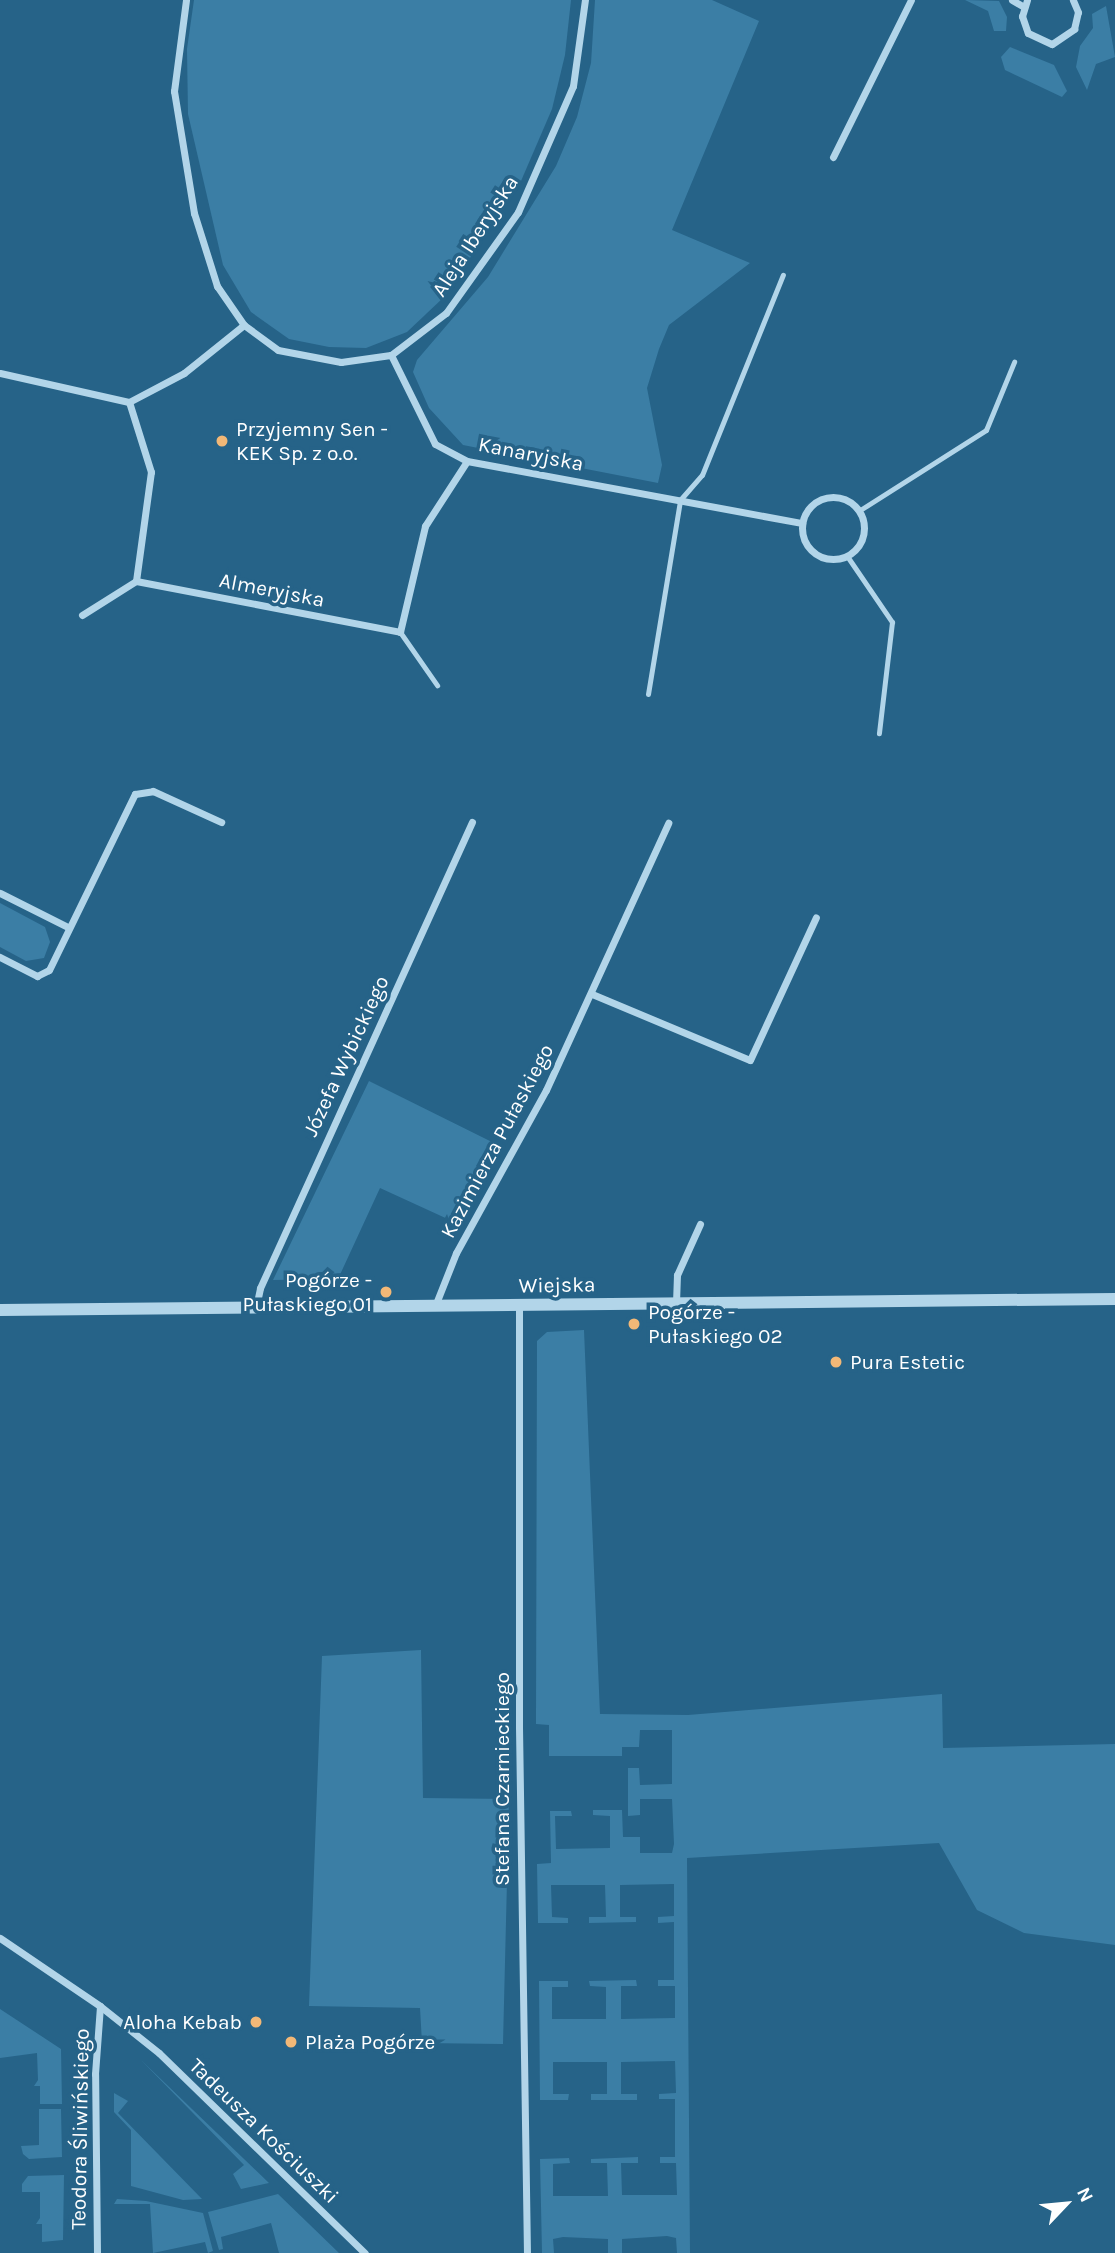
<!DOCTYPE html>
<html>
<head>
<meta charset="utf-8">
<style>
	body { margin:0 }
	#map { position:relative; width:1115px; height:2253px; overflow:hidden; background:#266388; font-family:Karla,sans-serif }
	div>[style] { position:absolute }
	.green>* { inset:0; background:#3b7ea5 }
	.service>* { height:5px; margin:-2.5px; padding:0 2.5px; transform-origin:2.5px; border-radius:2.5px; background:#b2d5e9 }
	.minor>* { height:7px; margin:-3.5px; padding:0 3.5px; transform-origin:3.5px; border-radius:3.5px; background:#b2d5e9 }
	.minor>.ring { margin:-3.5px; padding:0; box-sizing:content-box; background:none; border:7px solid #b2d5e9; border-radius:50% }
	.tertiary>* { height:12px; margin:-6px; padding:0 6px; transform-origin:6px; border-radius:6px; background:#b2d5e9 }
	.dots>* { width:19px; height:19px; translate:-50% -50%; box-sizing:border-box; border:4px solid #266388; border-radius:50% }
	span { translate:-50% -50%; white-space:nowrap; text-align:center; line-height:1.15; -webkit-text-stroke:7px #266388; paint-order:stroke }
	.street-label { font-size:21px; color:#fff }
	.poi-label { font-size:21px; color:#fff }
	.left { translate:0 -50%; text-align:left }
	.right { translate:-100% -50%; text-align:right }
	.north { position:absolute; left:1031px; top:2169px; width:70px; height:70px; -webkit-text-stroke:5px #266388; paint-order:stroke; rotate:64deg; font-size:19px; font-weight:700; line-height:28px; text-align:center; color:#fff }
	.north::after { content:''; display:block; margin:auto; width:24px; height:32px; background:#fff; clip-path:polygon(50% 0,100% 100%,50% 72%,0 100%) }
</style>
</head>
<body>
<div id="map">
	<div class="green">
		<div style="clip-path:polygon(194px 0,571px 0,565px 55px,552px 109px,521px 181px,444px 297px,407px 332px,366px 348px,329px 347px,289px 339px,251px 312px,223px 265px,188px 114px,187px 49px)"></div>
		<div style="clip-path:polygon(595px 0,712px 0,759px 21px,672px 230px,750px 263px,669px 325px,659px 349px,647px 388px,662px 465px,658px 483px,463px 445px,429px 408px,413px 372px,417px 360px,488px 277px,556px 166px,577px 117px,591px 63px)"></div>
		<div style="clip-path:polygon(965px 0,999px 1px,1007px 17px,1006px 31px,994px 31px,988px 11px)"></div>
		<div style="clip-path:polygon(1106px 6px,1115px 57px,1096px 64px,1087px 90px,1076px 67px,1080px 46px,1093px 28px,1092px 14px)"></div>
		<div style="clip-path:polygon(1010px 47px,1054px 65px,1067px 91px,1062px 97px,1005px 70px,1001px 57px)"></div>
		<div style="clip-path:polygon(0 903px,45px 927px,50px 942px,44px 958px,26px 961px,0 947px)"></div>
		<div style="clip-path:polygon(369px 1081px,496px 1144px,452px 1221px,380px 1188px,338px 1279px,273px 1280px)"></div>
		<div style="clip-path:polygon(584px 1330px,600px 1714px,688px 1715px,942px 1694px,943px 1748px,1115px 1744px,1115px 1945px,1024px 1933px,977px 1910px,939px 1843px,687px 1858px,690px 2253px,677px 2253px,676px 2238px,667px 2236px,622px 2239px,622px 2253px,608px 2253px,608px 2239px,563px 2237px,553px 2239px,554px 2253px,542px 2253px,540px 2159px,569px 2158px,570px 2163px,553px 2164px,553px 2196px,608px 2196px,607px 2163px,591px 2163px,591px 2159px,638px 2157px,638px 2163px,621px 2163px,622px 2195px,677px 2195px,676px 2163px,660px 2163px,660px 2157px,675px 2157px,675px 2099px,659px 2099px,659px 2094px,676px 2093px,675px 2061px,621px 2062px,621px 2094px,637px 2094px,637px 2100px,591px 2100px,591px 2094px,607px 2094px,607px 2062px,553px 2062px,553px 2094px,569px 2094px,568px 2100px,540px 2100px,539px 1981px,568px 1981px,568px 1987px,552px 1987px,552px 2019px,606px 2019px,606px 1987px,590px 1986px,589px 1981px,636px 1980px,637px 1986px,621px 1986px,621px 2019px,675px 2018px,675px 1986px,658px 1986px,658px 1980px,674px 1980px,674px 1922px,658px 1923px,658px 1917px,674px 1916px,674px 1884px,620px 1885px,620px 1917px,636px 1917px,636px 1922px,589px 1923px,589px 1917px,606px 1917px,605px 1885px,551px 1885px,552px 1917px,568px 1918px,568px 1923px,538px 1923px,537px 1864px,551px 1863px,550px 1811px,571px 1811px,572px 1816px,555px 1816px,556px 1849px,610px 1848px,610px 1816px,593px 1815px,593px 1810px,622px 1810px,623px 1837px,640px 1837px,640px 1853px,672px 1853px,674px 1844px,672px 1799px,640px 1799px,640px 1815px,628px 1816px,628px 1768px,639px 1768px,640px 1785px,672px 1784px,672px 1730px,640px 1730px,639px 1747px,622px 1747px,622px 1756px,549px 1756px,549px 1725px,536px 1724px,537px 1341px,547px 1332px)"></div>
		<div style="clip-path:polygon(421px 1650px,423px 1798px,509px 1799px,503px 2044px,422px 2043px,420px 2008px,309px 2006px,322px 1656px)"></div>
		<div style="clip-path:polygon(0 2009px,61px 2049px,62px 2104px,40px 2104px,40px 2086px,34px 2086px,38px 2080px,37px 2053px,0 2058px)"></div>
		<div style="clip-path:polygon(141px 2060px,269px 2183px,241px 2189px,233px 2174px,244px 2165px)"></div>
		<div style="clip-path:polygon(114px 2093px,128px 2101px,118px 2113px,202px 2199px,183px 2200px,131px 2186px,131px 2130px,114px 2112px)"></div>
		<div style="clip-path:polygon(39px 2109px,61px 2109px,62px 2157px,29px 2159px,23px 2154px,21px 2146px,39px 2145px)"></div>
		<div style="clip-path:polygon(64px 2175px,63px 2240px,42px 2242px,42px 2224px,36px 2224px,40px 2218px,40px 2192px,22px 2192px,22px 2184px,28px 2176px)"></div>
		<div style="clip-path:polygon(278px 2194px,339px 2253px,279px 2253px,271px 2223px,221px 2237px,223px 2249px,219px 2250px,208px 2212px)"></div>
		<div style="clip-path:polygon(117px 2199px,146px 2201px,203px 2213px,213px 2251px,208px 2253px,205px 2242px,153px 2253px,150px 2204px,114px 2204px)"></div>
	</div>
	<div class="service">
		<div style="left:860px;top:510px;width:149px;rotate:-32.4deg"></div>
		<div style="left:986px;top:430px;width:74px;rotate:-67.6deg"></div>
		<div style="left:847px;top:556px;width:80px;rotate:55.7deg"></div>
		<div style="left:892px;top:622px;width:112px;rotate:96.7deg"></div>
		<div style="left:400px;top:632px;width:65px;rotate:55.1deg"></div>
		<div style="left:648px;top:694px;width:197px;rotate:-80.6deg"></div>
		<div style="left:680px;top:500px;width:33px;rotate:-49deg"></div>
		<div style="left:702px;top:475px;width:216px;rotate:-68deg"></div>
	</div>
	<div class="minor">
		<div style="left:186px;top:0;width:92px;rotate:97.5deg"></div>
		<div style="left:174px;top:91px;width:124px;rotate:80.7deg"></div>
		<div style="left:194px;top:213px;width:77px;rotate:72.5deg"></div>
		<div style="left:217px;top:286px;width:47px;rotate:55.3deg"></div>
		<div style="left:244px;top:325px;width:42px;rotate:36.3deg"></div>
		<div style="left:278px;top:350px;width:64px;rotate:10.8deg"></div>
		<div style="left:341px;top:362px;width:50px;rotate:-8deg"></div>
		<div style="left:391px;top:355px;width:69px;rotate:-37.4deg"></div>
		<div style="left:446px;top:313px;width:124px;rotate:-54.5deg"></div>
		<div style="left:518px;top:212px;width:137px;rotate:-66.4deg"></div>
		<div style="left:573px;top:86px;width:87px;rotate:-82.1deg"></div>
		<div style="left:1012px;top:0;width:14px;rotate:30deg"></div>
		<div style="left:1027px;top:0;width:17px;rotate:107deg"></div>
		<div style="left:1022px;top:16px;width:18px;rotate:71deg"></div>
		<div style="left:1028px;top:33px;width:26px;rotate:25deg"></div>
		<div style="left:1052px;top:44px;width:27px;rotate:-34deg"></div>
		<div style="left:1074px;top:29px;width:17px;rotate:-77deg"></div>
		<div style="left:1078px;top:12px;width:13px;rotate:-113deg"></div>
		<div style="left:833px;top:157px;width:175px;rotate:-63.6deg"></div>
		<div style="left:391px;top:355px;width:99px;rotate:63.7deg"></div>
		<div style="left:435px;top:444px;width:36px;rotate:28deg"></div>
		<div style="left:467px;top:461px;width:341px;rotate:10.5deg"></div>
		<div style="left:0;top:373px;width:132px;rotate:12.7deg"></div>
		<div style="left:129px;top:402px;width:62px;rotate:-27.8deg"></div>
		<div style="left:184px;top:373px;width:77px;rotate:-38.7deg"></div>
		<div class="ring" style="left:802px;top:497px;width:55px;height:55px"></div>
		<div style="left:136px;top:581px;width:269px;rotate:10.9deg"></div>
		<div style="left:400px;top:632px;width:109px;rotate:-76.7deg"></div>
		<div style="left:425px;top:526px;width:77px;rotate:-57.1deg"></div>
		<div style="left:82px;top:615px;width:64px;rotate:-32.2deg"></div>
		<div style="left:136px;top:581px;width:110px;rotate:-82.2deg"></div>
		<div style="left:151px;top:472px;width:73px;rotate:-107.4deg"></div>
		<div style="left:0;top:893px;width:76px;rotate:26.6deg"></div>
		<div style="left:0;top:957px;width:42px;rotate:27.2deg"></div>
		<div style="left:37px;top:976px;width:13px;rotate:-27deg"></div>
		<div style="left:49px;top:970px;width:196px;rotate:-64deg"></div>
		<div style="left:135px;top:794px;width:18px;rotate:-9deg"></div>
		<div style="left:153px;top:791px;width:75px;rotate:24.5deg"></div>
		<div style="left:592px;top:994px;width:171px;rotate:22.7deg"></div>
		<div style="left:750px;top:1060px;width:157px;rotate:-65.2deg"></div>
		<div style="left:676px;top:1303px;width:28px;rotate:-88deg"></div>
		<div style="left:677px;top:1275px;width:56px;rotate:-65.7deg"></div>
		<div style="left:519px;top:1305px;width:422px;rotate:90deg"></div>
		<div style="left:519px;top:1727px;width:526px;rotate:89.13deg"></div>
		<div style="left:435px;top:1306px;width:57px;rotate:-68.4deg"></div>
		<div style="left:456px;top:1253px;width:186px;rotate:-61.1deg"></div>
		<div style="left:546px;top:1090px;width:294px;rotate:-65.4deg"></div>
		<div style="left:256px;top:1307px;width:19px;rotate:-78deg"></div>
		<div style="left:260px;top:1288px;width:512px;rotate:-65.54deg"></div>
		<div style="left:0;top:1938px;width:121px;rotate:34.2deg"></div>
		<div style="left:100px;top:2006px;width:75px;rotate:38.5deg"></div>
		<div style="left:159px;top:2053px;width:287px;rotate:44.2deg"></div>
		<div style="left:97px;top:2253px;width:179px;rotate:-90.6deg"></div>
		<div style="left:95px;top:2074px;width:68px;rotate:-85.8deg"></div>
	</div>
	<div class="tertiary">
		<div style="left:0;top:1310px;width:1115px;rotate:-0.57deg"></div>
	</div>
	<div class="dots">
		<div style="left:222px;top:441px;background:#f2b877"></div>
		<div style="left:386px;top:1292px;background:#f2b877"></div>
		<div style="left:634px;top:1324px;background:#f2b877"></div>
		<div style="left:836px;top:1362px;background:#f2b877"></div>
		<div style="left:256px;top:2022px;background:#f2b877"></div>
		<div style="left:291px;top:2042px;background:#f2b877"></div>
	</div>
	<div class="street-label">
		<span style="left:475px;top:236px;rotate:-57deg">Aleja Iberyjska</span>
		<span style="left:531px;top:454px;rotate:11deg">Kanaryjska</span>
		<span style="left:272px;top:590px;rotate:11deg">Almeryjska</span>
		<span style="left:346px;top:1056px;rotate:-65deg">Józefa Wybickiego</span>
		<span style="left:497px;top:1141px;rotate:-62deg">Kazimierza Pułaskiego</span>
		<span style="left:557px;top:1285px;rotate:-1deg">Wiejska</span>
		<span style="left:502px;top:1779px;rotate:-90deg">Stefana Czarnieckiego</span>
		<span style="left:80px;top:2129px;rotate:-89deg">Teodora Śliwińskiego</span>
		<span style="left:264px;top:2131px;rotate:44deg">Tadeusza Kościuszki</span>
	</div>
	<div class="poi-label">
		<span class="left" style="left:236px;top:441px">Przyjemny Sen -<br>KEK Sp. z o.o.</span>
		<span class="right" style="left:372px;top:1292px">Pogórze -<br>Pułaskiego 01</span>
		<span class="left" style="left:648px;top:1324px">Pogórze -<br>Pułaskiego 02</span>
		<span class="left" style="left:850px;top:1362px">Pura Estetic</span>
		<span class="right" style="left:242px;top:2022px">Aloha Kebab</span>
		<span class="left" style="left:305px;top:2042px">Plaża Pogórze</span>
	</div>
	<div class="north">N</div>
</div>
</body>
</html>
